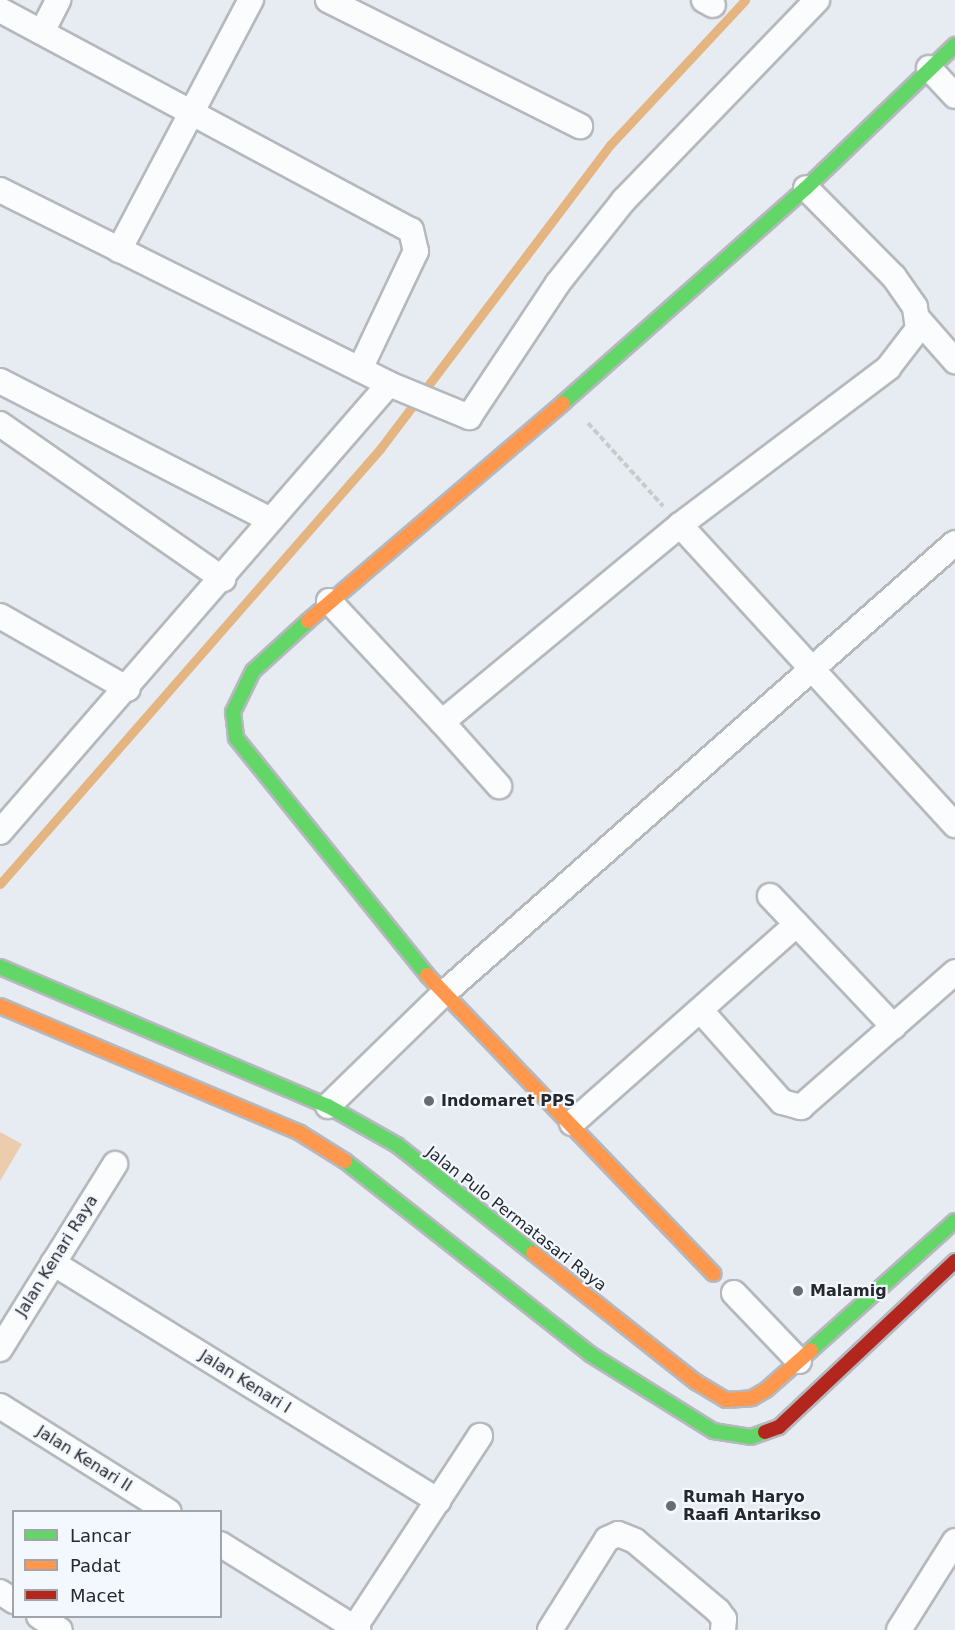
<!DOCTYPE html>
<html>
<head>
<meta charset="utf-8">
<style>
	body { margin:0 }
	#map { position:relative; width:955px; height:1630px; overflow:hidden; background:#e7ebf2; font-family:"DejaVu Sans",sans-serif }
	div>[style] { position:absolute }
	.green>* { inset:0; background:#ebcdae }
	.stream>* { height:9px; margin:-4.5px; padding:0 4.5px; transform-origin:4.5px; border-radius:4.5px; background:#e4b481 }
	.path>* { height:4px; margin-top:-2px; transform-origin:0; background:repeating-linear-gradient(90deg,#c8cacc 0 6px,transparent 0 9px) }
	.roads { filter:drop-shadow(2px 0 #b5b8bd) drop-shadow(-2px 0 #b5b8bd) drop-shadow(0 2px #b5b8bd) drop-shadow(0 -2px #b5b8bd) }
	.street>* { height:24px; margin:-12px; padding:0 12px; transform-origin:12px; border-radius:12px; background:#fbfcfd }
	.fast>* { height:14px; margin:-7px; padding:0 7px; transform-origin:7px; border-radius:7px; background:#63d668 }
	.slow>* { height:14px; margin:-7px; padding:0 7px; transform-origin:7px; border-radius:7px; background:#ff974d }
	.jam>* { height:14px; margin:-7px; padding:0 7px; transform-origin:7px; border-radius:7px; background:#b3261e }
	.dots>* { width:16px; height:16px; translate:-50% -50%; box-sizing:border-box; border:3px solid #f3f7fe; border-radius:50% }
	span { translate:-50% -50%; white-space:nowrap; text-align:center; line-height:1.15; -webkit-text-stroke:4.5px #f3f7fe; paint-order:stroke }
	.poi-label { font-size:16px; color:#25282c; font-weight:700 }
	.left { translate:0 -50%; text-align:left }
	.street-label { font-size:16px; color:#25282c }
	.legend { position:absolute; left:12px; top:1510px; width:210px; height:108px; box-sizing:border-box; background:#f3f7fe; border:2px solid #a1a4aa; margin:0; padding:8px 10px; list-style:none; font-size:18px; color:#25282c }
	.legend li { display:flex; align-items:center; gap:12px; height:30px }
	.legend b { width:30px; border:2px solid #a1a4aa }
</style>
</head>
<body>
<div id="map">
	<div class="green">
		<div style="clip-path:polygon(0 1132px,22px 1144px,0 1181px)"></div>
	</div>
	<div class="stream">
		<div style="left:0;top:884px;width:578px;rotate:-48.86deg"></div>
		<div style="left:380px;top:449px;width:381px;rotate:-52.9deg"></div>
		<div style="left:610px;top:145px;width:198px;rotate:-47deg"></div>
	</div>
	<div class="path">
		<div style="left:588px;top:423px;width:112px;rotate:47.9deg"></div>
	</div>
	<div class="roads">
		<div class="street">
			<div style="left:328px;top:0;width:282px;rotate:26.6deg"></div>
			<div style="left:704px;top:0;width:10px;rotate:29deg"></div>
			<div style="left:0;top:10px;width:466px;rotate:28.2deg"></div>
			<div style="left:411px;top:230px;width:22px;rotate:77deg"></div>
			<div style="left:416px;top:251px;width:131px;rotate:115.4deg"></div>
			<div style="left:42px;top:32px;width:36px;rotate:-63deg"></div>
			<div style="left:929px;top:68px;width:38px;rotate:47deg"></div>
			<div style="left:0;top:190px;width:435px;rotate:26.5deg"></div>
			<div style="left:389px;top:384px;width:87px;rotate:22.4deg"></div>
			<div style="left:469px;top:417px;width:161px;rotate:-56.4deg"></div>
			<div style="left:558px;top:283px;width:106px;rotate:-51.5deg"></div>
			<div style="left:624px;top:200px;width:278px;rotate:-46deg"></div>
			<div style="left:119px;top:250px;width:283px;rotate:-62.2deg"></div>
			<div style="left:919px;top:320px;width:55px;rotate:48.7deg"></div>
			<div style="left:0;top:381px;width:304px;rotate:27.2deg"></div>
			<div style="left:0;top:424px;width:272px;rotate:34.8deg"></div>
			<div style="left:680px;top:525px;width:407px;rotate:47.5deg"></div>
			<div style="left:329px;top:601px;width:166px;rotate:47deg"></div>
			<div style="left:442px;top:722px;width:309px;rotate:-39.6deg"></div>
			<div style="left:680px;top:525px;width:261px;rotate:-37deg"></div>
			<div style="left:888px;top:368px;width:49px;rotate:-52.4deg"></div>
			<div style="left:918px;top:329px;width:22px;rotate:-98deg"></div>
			<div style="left:915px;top:307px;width:37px;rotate:-125deg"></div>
			<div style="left:894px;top:277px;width:125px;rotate:-134.7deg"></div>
			<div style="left:0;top:616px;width:147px;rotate:29.7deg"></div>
			<div style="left:442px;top:722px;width:86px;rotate:48.3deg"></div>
			<div style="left:0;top:832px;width:593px;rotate:-49.03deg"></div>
			<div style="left:770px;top:896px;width:180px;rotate:46.6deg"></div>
			<div style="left:702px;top:1012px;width:120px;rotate:48.4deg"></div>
			<div style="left:782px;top:1102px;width:20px;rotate:15deg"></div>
			<div style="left:801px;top:1107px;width:205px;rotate:-41.2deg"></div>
			<div style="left:328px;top:1106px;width:161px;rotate:-44.2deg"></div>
			<div style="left:443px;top:994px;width:682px;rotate:-41.38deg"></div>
			<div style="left:572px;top:1123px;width:300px;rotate:-41.5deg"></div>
			<div style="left:53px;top:1263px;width:453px;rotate:31.7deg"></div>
			<div style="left:734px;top:1293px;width:94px;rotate:46.3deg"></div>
			<div style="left:0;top:1349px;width:218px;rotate:-58.1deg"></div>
			<div style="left:0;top:1406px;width:199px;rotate:32.1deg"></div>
			<div style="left:220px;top:1544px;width:163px;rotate:31.9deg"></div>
			<div style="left:0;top:1592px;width:17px;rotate:33deg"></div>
			<div style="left:39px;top:1616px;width:25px;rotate:34deg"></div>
			<div style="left:353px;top:1630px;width:232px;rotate:-56.8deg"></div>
			<div style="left:550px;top:1630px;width:107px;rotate:-57.9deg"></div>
			<div style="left:607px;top:1539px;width:12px;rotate:-24deg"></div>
			<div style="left:618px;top:1534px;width:18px;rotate:22deg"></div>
			<div style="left:635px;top:1541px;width:109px;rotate:40.1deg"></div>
			<div style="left:718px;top:1611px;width:10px;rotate:53deg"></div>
			<div style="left:724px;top:1619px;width:11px;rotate:95deg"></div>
			<div style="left:899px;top:1630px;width:105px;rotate:-57.8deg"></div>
		</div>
		<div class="fast">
			<div style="left:563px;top:403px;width:324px;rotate:-41.5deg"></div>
			<div style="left:806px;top:188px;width:207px;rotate:-43.8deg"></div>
			<div style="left:308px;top:621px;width:74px;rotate:137.7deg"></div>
			<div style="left:253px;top:671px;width:46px;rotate:116deg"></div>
			<div style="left:233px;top:712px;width:26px;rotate:83deg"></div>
			<div style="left:236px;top:738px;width:304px;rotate:51.1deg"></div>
			<div style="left:0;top:967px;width:356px;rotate:23deg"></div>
			<div style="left:328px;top:1106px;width:79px;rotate:29.5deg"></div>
			<div style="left:397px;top:1145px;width:174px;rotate:38.5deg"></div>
			<div style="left:345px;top:1161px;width:312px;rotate:38.2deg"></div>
			<div style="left:590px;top:1354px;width:145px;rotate:32deg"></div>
			<div style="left:713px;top:1431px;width:38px;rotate:9deg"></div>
			<div style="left:751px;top:1437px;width:15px;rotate:-20deg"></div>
			<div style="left:811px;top:1350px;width:193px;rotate:-41.9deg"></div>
		</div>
		<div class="slow">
			<div style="left:308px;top:621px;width:335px;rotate:-40.5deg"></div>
			<div style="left:427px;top:975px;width:414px;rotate:46.2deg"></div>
			<div style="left:0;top:1006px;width:326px;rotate:22.9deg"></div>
			<div style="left:300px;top:1133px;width:53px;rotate:31.9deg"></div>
			<div style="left:533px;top:1253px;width:208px;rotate:38.4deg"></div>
			<div style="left:696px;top:1382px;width:35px;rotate:31deg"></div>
			<div style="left:726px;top:1400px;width:26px;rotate:-4deg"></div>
			<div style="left:752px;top:1398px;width:16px;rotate:-30deg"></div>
			<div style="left:766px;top:1390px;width:60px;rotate:-41.6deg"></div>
		</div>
		<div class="jam">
			<div style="left:765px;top:1432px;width:15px;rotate:-20deg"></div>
			<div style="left:779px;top:1427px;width:242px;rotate:-43.3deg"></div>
		</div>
	</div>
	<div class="dots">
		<div style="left:429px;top:1101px;background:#696c71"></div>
		<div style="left:798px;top:1291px;background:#696c71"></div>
		<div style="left:671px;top:1506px;background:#696c71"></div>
	</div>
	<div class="poi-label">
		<span class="left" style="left:441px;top:1101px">Indomaret PPS</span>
		<span class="left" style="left:810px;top:1291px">Malamig</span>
		<span class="left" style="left:683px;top:1506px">Rumah Haryo<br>Raafi Antarikso</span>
	</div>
	<div class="street-label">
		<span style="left:516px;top:1219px;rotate:38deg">Jalan Pulo Permatasari Raya</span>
		<span style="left:57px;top:1256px;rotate:-58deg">Jalan Kenari Raya</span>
		<span style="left:245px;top:1382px;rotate:32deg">Jalan Kenari I</span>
		<span style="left:84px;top:1459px;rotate:32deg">Jalan Kenari II</span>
	</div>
	<ul class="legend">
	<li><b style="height:8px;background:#63d668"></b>Lancar</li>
	<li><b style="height:8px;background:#ff974d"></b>Padat</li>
	<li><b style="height:8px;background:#b3261e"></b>Macet</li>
	</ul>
</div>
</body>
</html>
